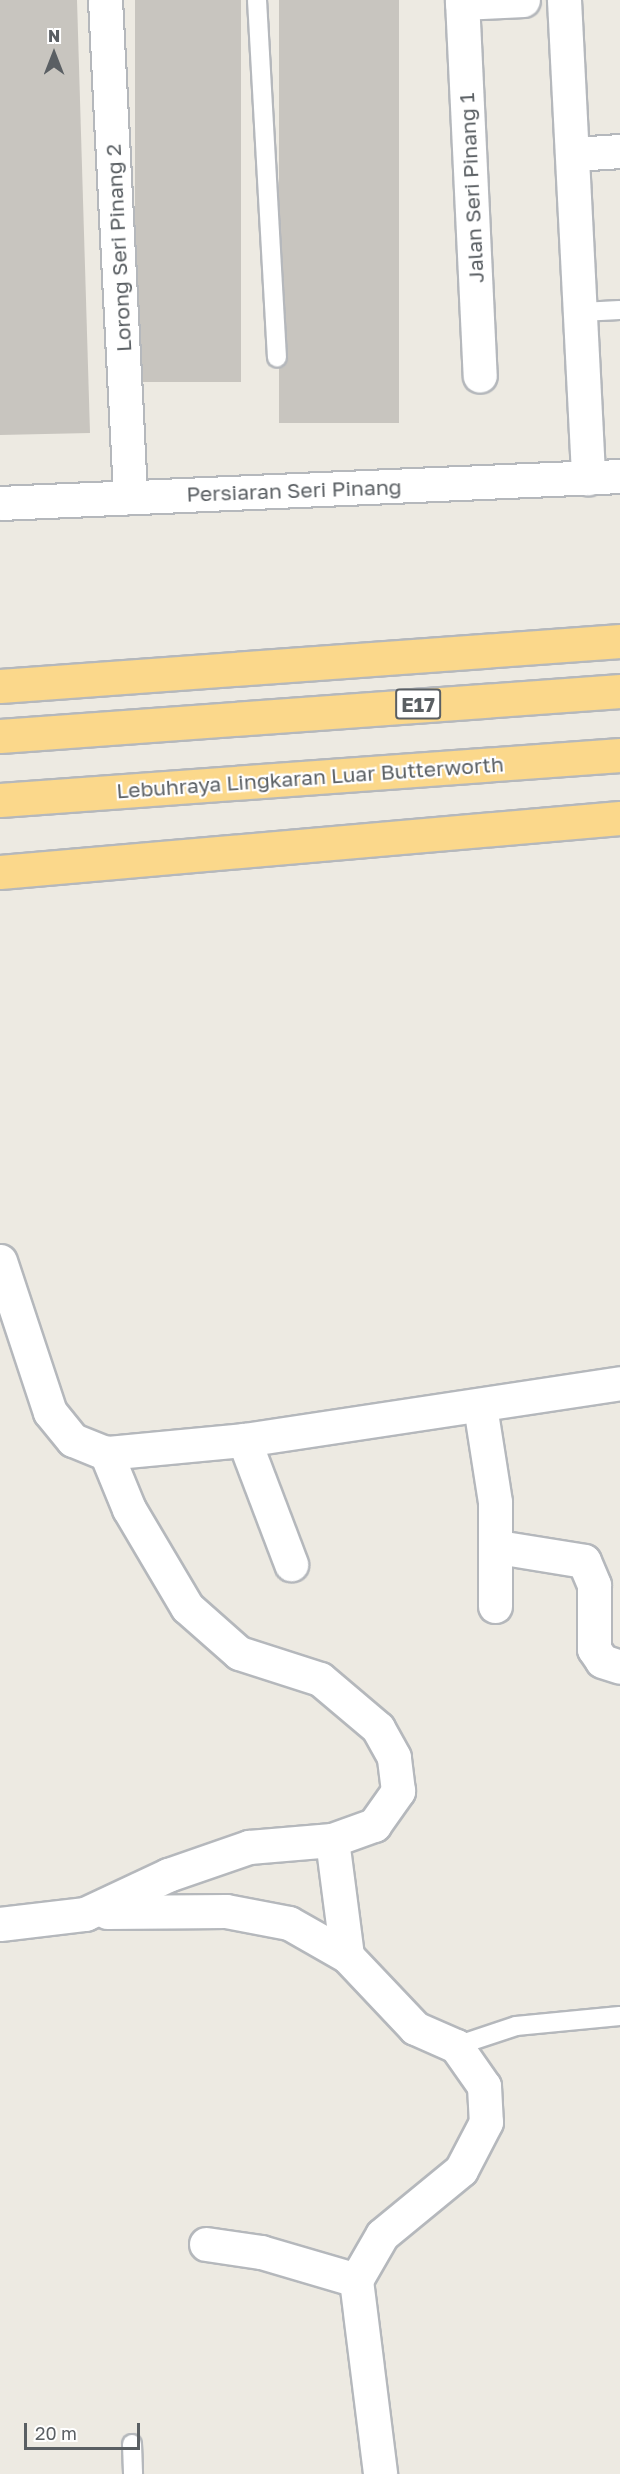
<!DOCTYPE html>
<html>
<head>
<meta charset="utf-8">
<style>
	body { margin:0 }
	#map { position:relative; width:620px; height:2474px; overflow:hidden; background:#edeae2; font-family:"Golos Text",sans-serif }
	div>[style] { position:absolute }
	.building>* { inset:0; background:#c8c5bf; transform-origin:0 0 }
	.roads { filter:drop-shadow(2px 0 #b5b8bc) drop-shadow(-2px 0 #b5b8bc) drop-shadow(0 2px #b5b8bc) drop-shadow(0 -2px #b5b8bc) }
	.service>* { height:18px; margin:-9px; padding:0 9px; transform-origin:9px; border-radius:9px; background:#fff }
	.minor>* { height:33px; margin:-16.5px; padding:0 16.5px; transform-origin:16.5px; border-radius:16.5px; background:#fff }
	.motorway>* { height:33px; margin:-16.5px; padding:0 16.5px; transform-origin:16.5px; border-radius:16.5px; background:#fbd88b }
	span { translate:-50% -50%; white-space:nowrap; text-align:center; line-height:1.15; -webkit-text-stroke:4.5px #fff; paint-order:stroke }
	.shield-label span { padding:2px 4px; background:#fff; border:2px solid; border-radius:4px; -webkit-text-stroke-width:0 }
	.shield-label { font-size:20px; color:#5a5f63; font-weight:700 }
	.street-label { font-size:21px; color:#5a5f63 }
	.north { position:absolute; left:24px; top:24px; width:60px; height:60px; -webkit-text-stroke:4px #fff; paint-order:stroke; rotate:0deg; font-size:16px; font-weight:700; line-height:24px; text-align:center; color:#5a5f63 }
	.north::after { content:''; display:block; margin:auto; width:21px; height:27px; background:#5a5f63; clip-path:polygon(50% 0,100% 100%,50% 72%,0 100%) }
	.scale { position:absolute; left:24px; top:2423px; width:116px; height:27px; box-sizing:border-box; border:3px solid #5a5f63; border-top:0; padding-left:8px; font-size:18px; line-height:21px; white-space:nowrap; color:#5a5f63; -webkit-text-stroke:4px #fff; paint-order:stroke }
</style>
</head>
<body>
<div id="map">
	<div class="building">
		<div style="clip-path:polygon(0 0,77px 0,90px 433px,0 435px)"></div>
		<div style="left:135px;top:0;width:106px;height:382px"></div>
		<div style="left:279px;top:0;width:120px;height:423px"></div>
	</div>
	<div class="roads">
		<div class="service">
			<div style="left:257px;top:0;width:358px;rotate:86.8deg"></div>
			<div style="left:581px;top:312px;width:39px;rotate:-3deg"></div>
			<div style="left:456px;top:2046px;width:63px;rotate:-18.4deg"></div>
			<div style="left:516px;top:2026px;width:104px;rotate:-5.5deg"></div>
			<div style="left:132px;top:2444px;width:30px;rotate:88deg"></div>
		</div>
		<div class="minor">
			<div style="left:105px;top:0;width:498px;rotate:87.1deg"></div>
			<div style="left:462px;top:0;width:376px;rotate:87.3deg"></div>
			<div style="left:564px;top:0;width:479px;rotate:87.1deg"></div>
			<div style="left:462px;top:3px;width:61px;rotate:-2.8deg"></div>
			<div style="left:574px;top:154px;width:46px;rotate:-3.7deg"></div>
			<div style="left:0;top:503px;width:621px;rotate:-2.49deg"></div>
			<div style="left:0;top:1261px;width:159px;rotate:71.7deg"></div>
			<div style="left:50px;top:1412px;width:36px;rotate:51deg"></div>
			<div style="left:73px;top:1440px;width:35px;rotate:22deg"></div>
			<div style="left:106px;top:1453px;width:139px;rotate:-5.4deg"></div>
			<div style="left:244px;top:1440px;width:380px;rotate:-8.6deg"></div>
			<div style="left:480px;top:1406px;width:97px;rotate:81.1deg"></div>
			<div style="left:495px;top:1502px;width:104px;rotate:90deg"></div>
			<div style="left:244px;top:1440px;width:133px;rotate:69.2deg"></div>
			<div style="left:498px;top:1547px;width:87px;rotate:9.2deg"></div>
			<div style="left:584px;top:1561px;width:26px;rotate:67deg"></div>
			<div style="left:594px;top:1585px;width:64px;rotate:90deg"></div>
			<div style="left:594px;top:1649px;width:14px;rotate:56deg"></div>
			<div style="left:602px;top:1661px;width:19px;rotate:18deg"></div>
			<div style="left:332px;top:1840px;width:117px;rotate:82.6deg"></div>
			<div style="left:347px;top:1956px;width:99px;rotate:46.6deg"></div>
			<div style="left:415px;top:2028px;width:45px;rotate:23.7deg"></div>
			<div style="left:456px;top:2046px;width:49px;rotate:55deg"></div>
			<div style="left:484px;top:2086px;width:36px;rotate:87deg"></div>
			<div style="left:486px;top:2122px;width:54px;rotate:117.5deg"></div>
			<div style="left:461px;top:2170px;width:102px;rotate:140.6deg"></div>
			<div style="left:382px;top:2235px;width:52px;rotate:120deg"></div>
			<div style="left:356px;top:2280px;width:195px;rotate:82.9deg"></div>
			<div style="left:107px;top:1912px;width:119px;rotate:-0.5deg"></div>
			<div style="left:226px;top:1911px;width:64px;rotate:10.8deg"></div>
			<div style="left:289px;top:1923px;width:67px;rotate:29.6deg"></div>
			<div style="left:0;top:1924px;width:86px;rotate:-6.7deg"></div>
			<div style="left:85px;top:1914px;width:92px;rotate:-25.2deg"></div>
			<div style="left:168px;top:1875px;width:86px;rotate:-19.1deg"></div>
			<div style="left:249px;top:1847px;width:83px;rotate:-4.8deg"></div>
			<div style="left:332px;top:1840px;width:45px;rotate:-19.7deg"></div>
			<div style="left:374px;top:1825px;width:42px;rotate:-54.8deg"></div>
			<div style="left:398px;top:1791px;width:34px;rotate:-97deg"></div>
			<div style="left:394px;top:1757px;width:33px;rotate:-119deg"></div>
			<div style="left:378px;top:1728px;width:76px;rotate:-139.8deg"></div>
			<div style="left:320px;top:1679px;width:85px;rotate:-162.2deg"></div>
			<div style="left:239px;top:1653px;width:69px;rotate:-138.5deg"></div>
			<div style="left:187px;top:1607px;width:114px;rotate:-120.6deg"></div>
			<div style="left:129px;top:1509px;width:61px;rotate:-112.3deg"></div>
			<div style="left:206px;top:2244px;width:56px;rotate:8.3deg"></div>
			<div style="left:261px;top:2252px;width:99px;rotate:16.4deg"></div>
		</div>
		<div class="motorway">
			<div style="left:0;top:686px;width:622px;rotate:-4.15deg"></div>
			<div style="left:0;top:736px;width:622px;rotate:-4.15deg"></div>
			<div style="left:0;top:800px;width:622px;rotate:-4.15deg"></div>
			<div style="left:0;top:872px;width:622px;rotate:-4.98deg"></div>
		</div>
	</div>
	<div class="shield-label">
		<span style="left:418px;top:704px">E17</span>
	</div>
	<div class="street-label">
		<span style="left:471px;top:188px;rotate:-93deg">Jalan Seri Pinang 1</span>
		<span style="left:118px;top:248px;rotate:-93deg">Lorong Seri Pinang 2</span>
		<span style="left:294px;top:490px;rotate:-2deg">Persiaran Seri Pinang</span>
		<span style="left:310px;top:777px;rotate:-4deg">Lebuhraya Lingkaran Luar Butterworth</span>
	</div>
	<div class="north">N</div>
	<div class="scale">20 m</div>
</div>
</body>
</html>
